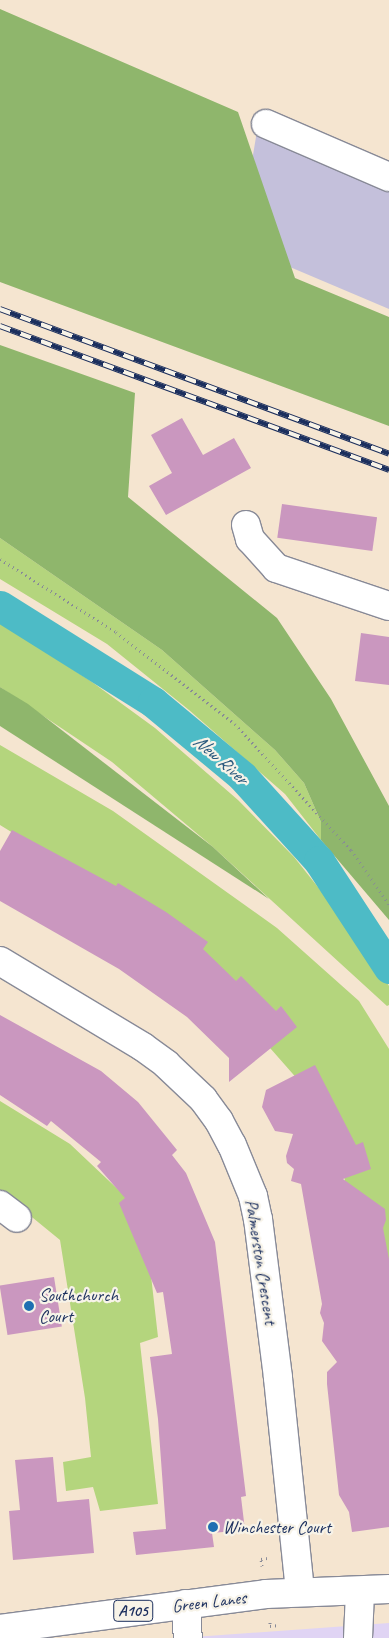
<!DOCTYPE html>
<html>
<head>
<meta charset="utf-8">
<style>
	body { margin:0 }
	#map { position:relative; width:389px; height:1638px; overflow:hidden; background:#f5e5d0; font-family:Caveat,sans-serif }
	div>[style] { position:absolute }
	.built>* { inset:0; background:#e0d4f4 }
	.industrial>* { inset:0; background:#c4c0db }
	.green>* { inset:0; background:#b4d57d }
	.forest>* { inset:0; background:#8fb66c }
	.canal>* { height:31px; margin:-15.5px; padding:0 15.5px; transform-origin:15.5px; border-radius:15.5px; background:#4dbbc6 }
	.building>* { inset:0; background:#ca97bf; transform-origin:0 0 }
	.path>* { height:3px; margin-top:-1.5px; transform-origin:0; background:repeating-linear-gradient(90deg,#888a97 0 1px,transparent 0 5px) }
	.roads { filter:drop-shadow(1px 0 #888a97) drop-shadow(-1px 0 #888a97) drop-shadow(0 1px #888a97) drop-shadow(0 -1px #888a97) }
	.minor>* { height:28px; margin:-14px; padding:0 14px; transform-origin:14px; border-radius:14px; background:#fff }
	.major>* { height:28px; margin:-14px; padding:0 14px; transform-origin:14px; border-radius:14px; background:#fff }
	.rail>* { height:5.5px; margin-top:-2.75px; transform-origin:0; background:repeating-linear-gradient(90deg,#f7f3e8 0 11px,#1b2f5e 0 22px); box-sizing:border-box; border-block:1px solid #1b2f5e }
	.dots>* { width:14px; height:14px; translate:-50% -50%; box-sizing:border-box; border:2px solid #f7f3e8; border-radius:50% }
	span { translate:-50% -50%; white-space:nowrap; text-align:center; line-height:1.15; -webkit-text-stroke:4.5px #f7f3e8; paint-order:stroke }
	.shield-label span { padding:1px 4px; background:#f7f3e8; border:1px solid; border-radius:4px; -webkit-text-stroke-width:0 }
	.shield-label { font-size:16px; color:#1b2f5e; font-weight:700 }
	.street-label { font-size:18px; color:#1b2f5e }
	.poi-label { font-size:18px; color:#1b2f5e }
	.left { translate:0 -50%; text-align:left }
	.water-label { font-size:19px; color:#2a597d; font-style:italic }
</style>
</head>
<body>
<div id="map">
	<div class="built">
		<div style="clip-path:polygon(389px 1623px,389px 1638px,180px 1638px)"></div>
	</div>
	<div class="industrial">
		<div style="clip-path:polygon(260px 113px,389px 171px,389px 309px,238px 245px)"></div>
	</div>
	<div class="green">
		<div style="clip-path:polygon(0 538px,162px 650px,275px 750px,304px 783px,321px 822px,321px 840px,285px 794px,189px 710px,107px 644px,0 579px)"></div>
		<div style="clip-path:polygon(0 622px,92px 682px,155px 728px,238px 800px,294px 857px,368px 950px,389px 986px,389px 1005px,387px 1006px,213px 847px,112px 762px,0 687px)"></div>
		<div style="clip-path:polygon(0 745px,113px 811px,277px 928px,359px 1001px,389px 1049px,389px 1465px,336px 1123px,161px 924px,0 825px)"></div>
		<div style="clip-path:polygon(0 1101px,70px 1144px,144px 1214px,158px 1337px,140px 1343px,158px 1504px,100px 1511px,93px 1487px,66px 1491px,63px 1462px,91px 1457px,85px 1398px,60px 1240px,0 1191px)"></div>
	</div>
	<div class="forest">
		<div style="clip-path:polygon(0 9px,238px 112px,295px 278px,389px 317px,389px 426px,0 282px)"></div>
		<div style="clip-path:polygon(0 345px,135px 393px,128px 497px,277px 618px,331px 699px,389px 806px,389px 920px,321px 840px,321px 822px,304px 783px,275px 750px,162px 650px,0 538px)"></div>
		<div style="clip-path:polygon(0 687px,28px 704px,213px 847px,269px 899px,0 726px)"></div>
	</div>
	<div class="canal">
		<div style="left:0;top:606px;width:181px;rotate:32.1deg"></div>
		<div style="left:153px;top:702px;width:116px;rotate:39.7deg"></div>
		<div style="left:242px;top:776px;width:115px;rotate:47.8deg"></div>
		<div style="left:319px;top:861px;width:128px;rotate:56.8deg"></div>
	</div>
	<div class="building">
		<div style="clip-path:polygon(182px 418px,203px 455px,234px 438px,251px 468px,166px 515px,149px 486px,172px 473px,151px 435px)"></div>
		<div style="left:282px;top:504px;width:96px;height:34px;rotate:8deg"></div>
		<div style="clip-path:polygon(361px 633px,389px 637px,389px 685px,355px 681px)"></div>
		<div style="clip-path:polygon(12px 830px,116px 886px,118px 883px,166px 912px,208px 942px,203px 949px,236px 981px,241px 976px,276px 1011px,281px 1006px,297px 1027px,229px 1082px,229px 1058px,187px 1017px,119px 969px,0 901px,0 851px)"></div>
		<div style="clip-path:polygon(0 1015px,101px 1071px,138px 1102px,177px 1150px,172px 1155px,186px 1173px,215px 1242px,246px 1496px,241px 1497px,245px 1530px,212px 1533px,214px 1547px,136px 1555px,133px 1532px,166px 1529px,158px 1419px,150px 1357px,172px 1354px,163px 1292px,157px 1293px,119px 1203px,125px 1198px,97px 1166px,101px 1162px,51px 1121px,47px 1126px,0 1095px)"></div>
		<div style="clip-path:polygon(315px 1065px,356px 1145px,363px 1142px,371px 1169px,343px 1179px,385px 1209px,386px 1220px,383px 1228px,389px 1259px,389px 1527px,352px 1532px,349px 1512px,339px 1495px,327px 1384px,327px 1372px,337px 1362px,322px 1341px,324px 1323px,320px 1313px,322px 1304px,301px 1184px,291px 1181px,294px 1169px,287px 1163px,286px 1156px,293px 1134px,275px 1131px,262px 1107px,266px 1090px)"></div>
		<div style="left:54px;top:1277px;width:50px;height:55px;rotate:81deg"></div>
		<div style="clip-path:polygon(53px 1457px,57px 1502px,89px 1499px,94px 1553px,13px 1560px,9px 1511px,20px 1510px,15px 1460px)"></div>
	</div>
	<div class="path">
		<div style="left:0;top:559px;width:137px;rotate:32.2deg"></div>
		<div style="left:116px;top:632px;width:150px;rotate:37.7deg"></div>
		<div style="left:235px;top:724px;width:171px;rotate:47.4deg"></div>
		<div style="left:351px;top:850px;width:66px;rotate:54.9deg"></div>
		<div style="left:262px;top:1566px;width:7px;rotate:-98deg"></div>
		<div style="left:261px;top:1559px;width:6px;rotate:-9deg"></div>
		<div style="left:270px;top:1622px;width:4px;rotate:90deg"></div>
		<div style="left:270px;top:1626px;width:9px;rotate:-6deg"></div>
	</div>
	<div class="roads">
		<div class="minor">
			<div style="left:266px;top:124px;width:134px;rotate:23.3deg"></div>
			<div style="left:246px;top:525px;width:15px;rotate:74deg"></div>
			<div style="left:250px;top:539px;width:39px;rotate:48deg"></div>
			<div style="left:276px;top:568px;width:119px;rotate:18.6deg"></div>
			<div style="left:0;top:961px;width:167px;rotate:31deg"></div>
			<div style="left:143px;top:1047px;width:29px;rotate:36deg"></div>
			<div style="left:166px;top:1064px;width:51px;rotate:43.4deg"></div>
			<div style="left:203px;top:1099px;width:27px;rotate:54deg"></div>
			<div style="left:219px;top:1121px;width:27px;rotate:62deg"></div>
			<div style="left:232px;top:1145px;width:55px;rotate:67.6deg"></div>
			<div style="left:253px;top:1196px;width:24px;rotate:78deg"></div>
			<div style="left:258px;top:1219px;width:160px;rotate:82.8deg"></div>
			<div style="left:278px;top:1378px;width:215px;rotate:84.1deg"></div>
			<div style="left:0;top:1205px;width:21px;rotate:37deg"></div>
			<div style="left:186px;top:1604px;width:34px;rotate:87deg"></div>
			<div style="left:358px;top:1638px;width:46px;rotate:-87.5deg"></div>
		</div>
		<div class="major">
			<div style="left:0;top:1629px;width:268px;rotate:-7.5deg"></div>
			<div style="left:266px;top:1594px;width:123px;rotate:-2.3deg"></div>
		</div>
	</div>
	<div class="rail">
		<div style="left:0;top:309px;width:415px;rotate:20.4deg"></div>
		<div style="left:0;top:326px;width:415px;rotate:20.3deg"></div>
	</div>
	<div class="dots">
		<div style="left:29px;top:1306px;background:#1f6fb2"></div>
		<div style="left:213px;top:1527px;background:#1f6fb2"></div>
	</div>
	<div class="shield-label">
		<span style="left:133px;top:1611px">A105</span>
	</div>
	<div class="street-label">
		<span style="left:261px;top:1262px;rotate:81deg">Palmerston Crescent</span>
		<span style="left:209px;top:1602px;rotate:-7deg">Green Lanes</span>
	</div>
	<div class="poi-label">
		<span class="left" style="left:39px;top:1306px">Southchurch<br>Court</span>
		<span class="left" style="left:223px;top:1527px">Winchester Court</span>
	</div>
	<div class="water-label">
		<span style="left:220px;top:760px;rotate:41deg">New River</span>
	</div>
</div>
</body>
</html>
